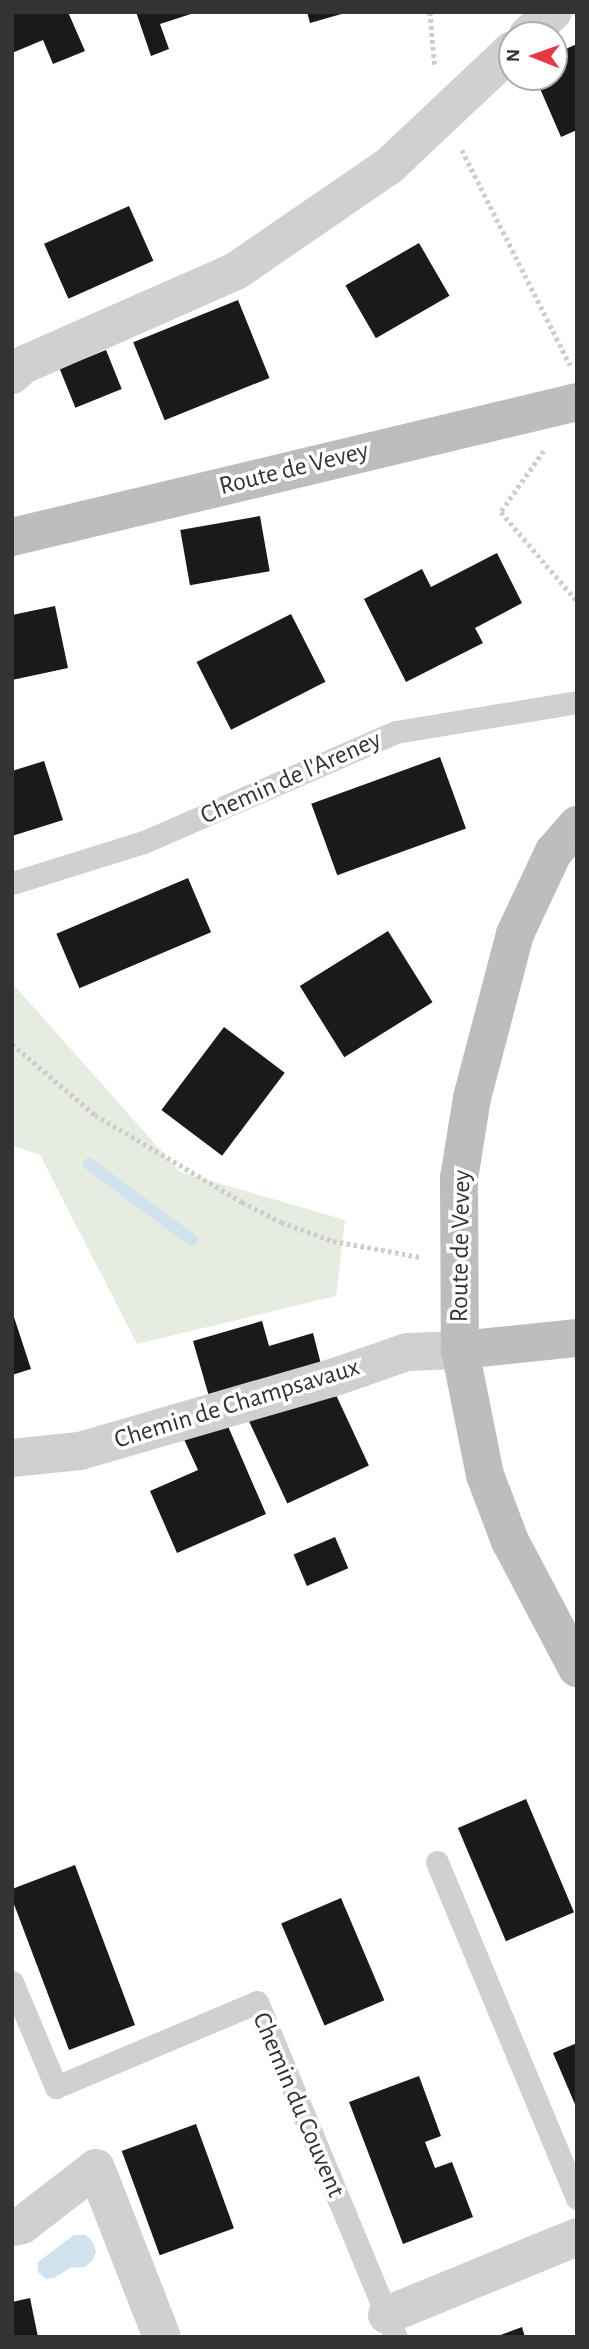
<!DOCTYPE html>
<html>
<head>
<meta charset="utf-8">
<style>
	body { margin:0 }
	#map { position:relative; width:589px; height:2349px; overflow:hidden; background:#fff; font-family:"Alegreya Sans",sans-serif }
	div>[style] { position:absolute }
	.green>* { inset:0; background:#e6ecdf }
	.water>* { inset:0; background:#cfe2ee }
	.stream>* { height:12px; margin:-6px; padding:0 6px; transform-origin:6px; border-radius:6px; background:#cfe2ee }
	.building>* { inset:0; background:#1a1a1a; transform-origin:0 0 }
	.path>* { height:4.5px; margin-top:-2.25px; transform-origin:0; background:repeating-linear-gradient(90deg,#cdcdcd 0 3.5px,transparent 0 7px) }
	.lane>* { height:23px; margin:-11.5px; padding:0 11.5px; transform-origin:11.5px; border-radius:11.5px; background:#d0d0d0 }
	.street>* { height:38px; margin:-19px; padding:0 19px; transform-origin:19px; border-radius:19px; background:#d0d0d0 }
	.secondary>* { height:38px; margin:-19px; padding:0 19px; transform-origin:19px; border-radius:19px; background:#bdbdbd }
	span { translate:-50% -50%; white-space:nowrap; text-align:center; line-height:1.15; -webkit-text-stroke:7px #fff; paint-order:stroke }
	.street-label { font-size:26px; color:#333 }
	.frame { position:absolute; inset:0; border:14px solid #333; pointer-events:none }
	.north { position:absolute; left:498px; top:21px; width:70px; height:70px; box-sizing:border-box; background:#fff; border:2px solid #adadad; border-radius:50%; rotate:271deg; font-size:19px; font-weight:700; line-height:28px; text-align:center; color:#333 }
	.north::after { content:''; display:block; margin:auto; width:24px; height:32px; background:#e63946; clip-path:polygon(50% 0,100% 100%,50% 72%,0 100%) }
</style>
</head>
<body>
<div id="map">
	<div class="green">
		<div style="clip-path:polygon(12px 983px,180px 1172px,345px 1220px,336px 1296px,137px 1344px,40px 1155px,12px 1145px)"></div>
	</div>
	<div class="water">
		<div style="clip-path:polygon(74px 2235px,86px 2235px,92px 2241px,96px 2251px,93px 2260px,85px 2267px,70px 2268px,54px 2278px,46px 2279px,38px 2272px,38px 2262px)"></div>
	</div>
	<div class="stream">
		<div style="left:89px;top:1164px;width:128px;rotate:36.4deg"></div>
	</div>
	<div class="building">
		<div style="clip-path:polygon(12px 12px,68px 12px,85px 51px,53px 64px,43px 40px,12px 53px)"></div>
		<div style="clip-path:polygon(136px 12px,194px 12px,194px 13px,160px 24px,169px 49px,151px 56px)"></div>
		<div style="clip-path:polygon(307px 12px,345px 12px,345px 13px,310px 23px)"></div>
		<div style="clip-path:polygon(577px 44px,577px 130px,561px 137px,535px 77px,554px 77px,554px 54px)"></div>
		<div style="left:129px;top:206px;width:60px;height:93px;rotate:66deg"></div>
		<div style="left:419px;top:243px;width:61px;height:85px;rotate:60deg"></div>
		<div style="left:238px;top:300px;width:84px;height:113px;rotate:68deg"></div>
		<div style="left:106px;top:350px;width:42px;height:50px;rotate:68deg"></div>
		<div style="left:260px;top:516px;width:56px;height:81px;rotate:80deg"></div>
		<div style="clip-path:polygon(497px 553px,522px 603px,475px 628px,483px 643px,406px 682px,364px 599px,422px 569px,431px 587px)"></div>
		<div style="clip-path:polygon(55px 606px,68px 668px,12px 680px,12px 615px)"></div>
		<div style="left:291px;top:614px;width:76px;height:106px;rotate:63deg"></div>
		<div style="left:440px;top:757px;width:76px;height:137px;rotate:70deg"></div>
		<div style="clip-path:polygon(44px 761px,63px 820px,12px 836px,12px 771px)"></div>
		<div style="left:188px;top:878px;width:59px;height:143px;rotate:67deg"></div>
		<div style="left:388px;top:931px;width:84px;height:104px;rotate:58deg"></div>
		<div style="left:224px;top:1027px;width:76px;height:104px;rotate:37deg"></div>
		<div style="clip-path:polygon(12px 1311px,31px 1369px,12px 1375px)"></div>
		<div style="clip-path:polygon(262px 1321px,269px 1346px,313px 1333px,322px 1368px,210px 1400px,193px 1341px)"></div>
		<div style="left:330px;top:1382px;width:92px;height:90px;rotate:65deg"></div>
		<div style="clip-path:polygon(224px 1417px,266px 1514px,177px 1553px,150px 1491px,198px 1470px,182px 1435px)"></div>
		<div style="left:335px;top:1537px;width:34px;height:45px;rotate:67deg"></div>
		<div style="left:526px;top:1799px;width:123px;height:74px;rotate:67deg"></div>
		<div style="clip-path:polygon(75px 1865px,135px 2025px,69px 2050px,12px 1899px,12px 1889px)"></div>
		<div style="left:341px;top:1898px;width:111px;height:65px;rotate:67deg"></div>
		<div style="clip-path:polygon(577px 2043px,577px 2109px,553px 2053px)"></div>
		<div style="clip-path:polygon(419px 2076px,441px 2136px,425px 2142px,435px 2168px,452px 2162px,473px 2217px,403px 2244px,349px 2102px)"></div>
		<div style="left:196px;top:2124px;width:111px;height:79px;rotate:70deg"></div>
		<div style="clip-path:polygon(30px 2298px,38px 2337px,12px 2337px,12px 2302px)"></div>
		<div style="clip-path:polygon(522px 2327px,525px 2337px,495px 2337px)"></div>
	</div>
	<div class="path">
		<div style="left:430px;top:12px;width:54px;rotate:84.7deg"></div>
		<div style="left:462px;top:150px;width:241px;rotate:63.3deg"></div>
		<div style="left:544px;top:451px;width:75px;rotate:125.2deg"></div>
		<div style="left:501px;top:512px;width:117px;rotate:49.5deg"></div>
		<div style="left:12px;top:1044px;width:109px;rotate:40.5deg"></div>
		<div style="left:95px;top:1115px;width:171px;rotate:30.6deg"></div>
		<div style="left:242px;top:1202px;width:44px;rotate:27.1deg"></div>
		<div style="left:281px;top:1222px;width:55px;rotate:20.1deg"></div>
		<div style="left:333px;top:1241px;width:88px;rotate:10.4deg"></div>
	</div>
	<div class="lane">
		<div style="left:12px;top:883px;width:138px;rotate:-17.3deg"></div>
		<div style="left:144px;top:842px;width:275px;rotate:-23.6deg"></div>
		<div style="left:396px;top:732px;width:183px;rotate:-9.4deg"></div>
		<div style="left:437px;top:1862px;width:364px;rotate:67.4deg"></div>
		<div style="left:12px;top:1982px;width:114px;rotate:67.3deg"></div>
		<div style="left:56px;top:2087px;width:218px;rotate:-22.9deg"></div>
		<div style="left:257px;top:2002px;width:363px;rotate:67.5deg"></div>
	</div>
	<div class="street">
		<div style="left:528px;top:35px;width:34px;rotate:-43deg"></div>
		<div style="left:12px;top:375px;width:15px;rotate:-42deg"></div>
		<div style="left:23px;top:365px;width:233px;rotate:-23.8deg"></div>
		<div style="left:236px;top:271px;width:186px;rotate:-34.5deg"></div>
		<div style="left:389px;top:166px;width:169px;rotate:-43.3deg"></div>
		<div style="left:12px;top:1458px;width:68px;rotate:-5.9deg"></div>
		<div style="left:80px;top:1451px;width:262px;rotate:-16.2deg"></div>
		<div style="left:332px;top:1378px;width:79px;rotate:-19.1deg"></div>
		<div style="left:407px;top:1352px;width:53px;rotate:-2.2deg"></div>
		<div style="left:12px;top:2227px;width:10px;rotate:-11deg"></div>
		<div style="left:22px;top:2225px;width:93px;rotate:-37.6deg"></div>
		<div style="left:96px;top:2168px;width:181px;rotate:68.7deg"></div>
		<div style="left:387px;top:2315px;width:205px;rotate:-22.3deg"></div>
	</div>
	<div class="secondary">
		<div style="left:12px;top:537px;width:581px;rotate:-13.44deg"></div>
		<div style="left:577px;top:825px;width:35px;rotate:131deg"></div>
		<div style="left:554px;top:851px;width:92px;rotate:115.2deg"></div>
		<div style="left:515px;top:934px;width:170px;rotate:104.7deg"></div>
		<div style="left:472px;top:1098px;width:81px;rotate:99.2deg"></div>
		<div style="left:459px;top:1178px;width:172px;rotate:89.7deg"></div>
		<div style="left:460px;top:1350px;width:127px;rotate:78.7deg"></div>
		<div style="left:485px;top:1475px;width:71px;rotate:69.3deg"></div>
		<div style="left:510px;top:1541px;width:144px;rotate:62.2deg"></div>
		<div style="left:460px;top:1350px;width:118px;rotate:-5.9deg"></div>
	</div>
	<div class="street-label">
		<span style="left:294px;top:469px;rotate:-14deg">Route de Vevey</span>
		<span style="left:291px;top:778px;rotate:-24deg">Chemin de l'Areney</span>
		<span style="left:461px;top:1246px;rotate:-89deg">Route de Vevey</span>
		<span style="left:237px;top:1404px;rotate:-17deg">Chemin de Champsavaux</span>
		<span style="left:298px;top:2105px;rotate:67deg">Chemin du Couvent</span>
	</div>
	<div class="frame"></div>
	<div class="north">N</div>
</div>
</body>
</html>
